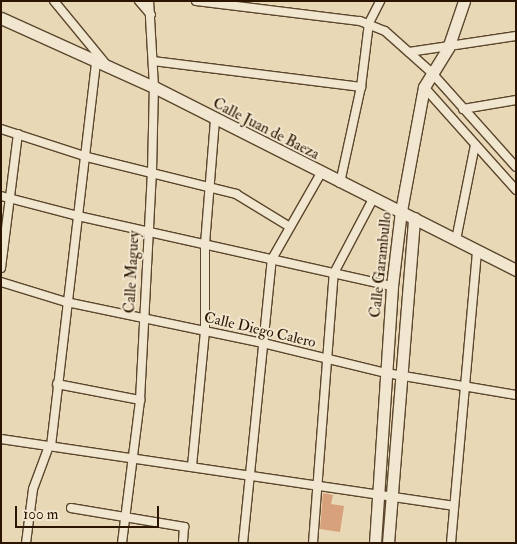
<!DOCTYPE html>
<html>
<head>
<meta charset="utf-8">
<style>
	body { margin:0 }
	#map { position:relative; width:517px; height:544px; overflow:hidden; background:#e9d8b5; font-family:"IM FELL Double Pica",serif }
	div>[style] { position:absolute }
	.building>* { inset:0; background:#d6a17b }
	.roads { filter:drop-shadow(1px 0 #5b462d) drop-shadow(-1px 0 #5b462d) drop-shadow(0 1px #5b462d) drop-shadow(0 -1px #5b462d) }
	.street>* { height:8px; margin:-4px; padding:0 4px; transform-origin:4px; border-radius:4px; background:#f1e6cf }
	.secondary>* { height:11px; margin:-5.5px; padding:0 5.5px; transform-origin:5.5px; border-radius:5.5px; background:#f1e6cf }
	span { translate:-50% -50%; white-space:nowrap; text-align:center; line-height:1.15; -webkit-text-stroke:4px #f1e6cf; paint-order:stroke }
	.street-label { font-size:15px; color:#2c1500 }
	.frame { position:absolute; inset:0; border:2px solid #2c1500; pointer-events:none }
	.scale { position:absolute; left:15px; top:506px; width:144px; height:22px; box-sizing:border-box; border:2px solid #2c1500; border-top:0; padding-left:6px; font-size:15px; line-height:18px; white-space:nowrap; color:#2c1500; -webkit-text-stroke:4px #f1e6cf; paint-order:stroke }
</style>
</head>
<body>
<div id="map">
	<div class="building">
		<div style="clip-path:polygon(323px 493px,333px 495px,331px 504px,344px 506px,340px 532px,320px 529px)"></div>
	</div>
	<div class="roads">
		<div class="street">
			<div style="left:54px;top:1px;width:80px;rotate:50.6deg"></div>
			<div style="left:139px;top:1px;width:18px;rotate:49deg"></div>
			<div style="left:196px;top:1px;width:165px;rotate:7deg"></div>
			<div style="left:360px;top:21px;width:27px;rotate:22deg"></div>
			<div style="left:385px;top:31px;width:62px;rotate:41.7deg"></div>
			<div style="left:431px;top:72px;width:127px;rotate:48.2deg"></div>
			<div style="left:409px;top:52px;width:108px;rotate:-8.5deg"></div>
			<div style="left:153px;top:61px;width:210px;rotate:7.1deg"></div>
			<div style="left:424px;top:87px;width:138px;rotate:48.2deg"></div>
			<div style="left:463px;top:109px;width:54px;rotate:-9.6deg"></div>
			<div style="left:1px;top:129px;width:90px;rotate:18deg"></div>
			<div style="left:87px;top:157px;width:154px;rotate:13.9deg"></div>
			<div style="left:236px;top:194px;width:63px;rotate:31.4deg"></div>
			<div style="left:340px;top:183px;width:98px;rotate:-77.7deg"></div>
			<div style="left:361px;top:87px;width:64px;rotate:-82.9deg"></div>
			<div style="left:369px;top:23px;width:25px;rotate:-63deg"></div>
			<div style="left:1px;top:196px;width:80px;rotate:14.6deg"></div>
			<div style="left:78px;top:216px;width:322px;rotate:12.6deg"></div>
			<div style="left:456px;top:240px;width:97px;rotate:-78.7deg"></div>
			<div style="left:1px;top:268px;width:135px;rotate:-82.8deg"></div>
			<div style="left:1px;top:282px;width:68px;rotate:17.1deg"></div>
			<div style="left:66px;top:302px;width:201px;rotate:11.8deg"></div>
			<div style="left:263px;top:343px;width:127px;rotate:13.7deg"></div>
			<div style="left:386px;top:373px;width:132px;rotate:9.6deg"></div>
			<div style="left:57px;top:384px;width:85px;rotate:10.9deg"></div>
			<div style="left:1px;top:439px;width:457px;rotate:8.4deg"></div>
			<div style="left:51px;top:446px;width:387px;rotate:-83.3deg"></div>
			<div style="left:192px;top:466px;width:135px;rotate:-84.5deg"></div>
			<div style="left:205px;top:332px;width:88px;rotate:-90deg"></div>
			<div style="left:205px;top:244px;width:124px;rotate:-85.4deg"></div>
			<div style="left:71px;top:508px;width:115px;rotate:9.5deg"></div>
			<div style="left:184px;top:527px;width:16px;rotate:94deg"></div>
			<div style="left:26px;top:543px;width:54px;rotate:-82.6deg"></div>
			<div style="left:33px;top:489px;width:46px;rotate:-69.6deg"></div>
			<div style="left:122px;top:543px;width:144px;rotate:-82.8deg"></div>
			<div style="left:140px;top:400px;width:228px;rotate:-87deg"></div>
			<div style="left:152px;top:172px;width:85px;rotate:-88.7deg"></div>
			<div style="left:154px;top:87px;width:86px;rotate:-93.3deg"></div>
			<div style="left:243px;top:543px;width:285px;rotate:-84.2deg"></div>
			<div style="left:272px;top:259px;width:99px;rotate:-60.3deg"></div>
			<div style="left:313px;top:543px;width:271px;rotate:-85.6deg"></div>
			<div style="left:334px;top:273px;width:84px;rotate:-62.2deg"></div>
			<div style="left:451px;top:543px;width:293px;rotate:-84.9deg"></div>
		</div>
		<div class="secondary">
			<div style="left:1px;top:18px;width:168px;rotate:24.3deg"></div>
			<div style="left:154px;top:87px;width:406px;rotate:26.8deg"></div>
			<div style="left:375px;top:543px;width:258px;rotate:-86.2deg"></div>
			<div style="left:392px;top:286px;width:76px;rotate:-83.2deg"></div>
			<div style="left:401px;top:211px;width:126px;rotate:-79.5deg"></div>
			<div style="left:424px;top:87px;width:46px;rotate:-58.4deg"></div>
			<div style="left:448px;top:48px;width:50px;rotate:-71.2deg"></div>
			<div style="left:388px;top:543px;width:326px;rotate:-85.4deg"></div>
		</div>
	</div>
	<div class="street-label">
		<span style="left:266px;top:129px;rotate:27deg">Calle Juan de Baeza</span>
		<span style="left:381px;top:265px;rotate:-84deg">Calle Garambullo</span>
		<span style="left:132px;top:272px;rotate:-87deg">Calle Maguey</span>
		<span style="left:260px;top:330px;rotate:13deg">Calle Diego Calero</span>
	</div>
	<div class="frame"></div>
	<div class="scale">100 m</div>
</div>
</body>
</html>
